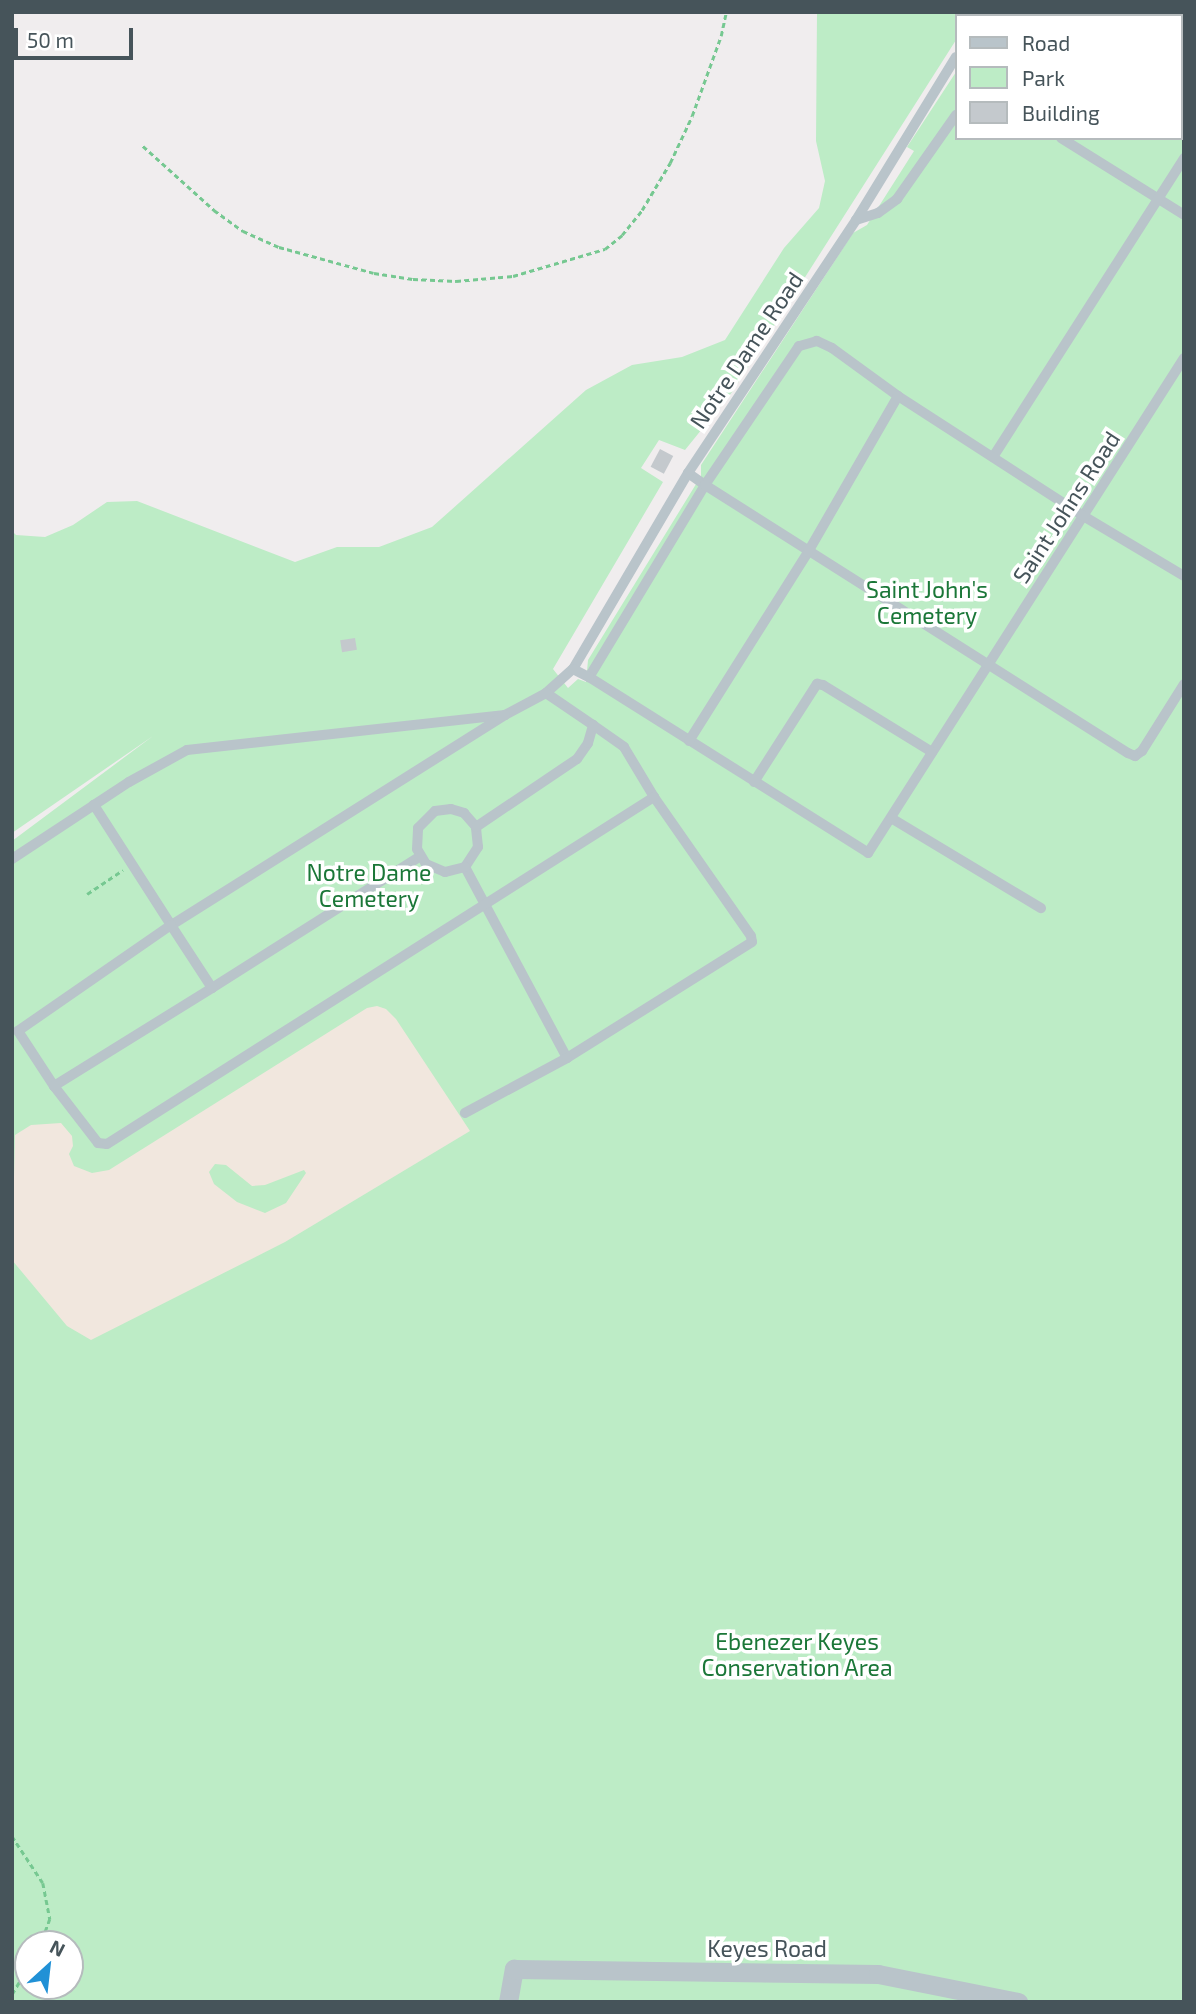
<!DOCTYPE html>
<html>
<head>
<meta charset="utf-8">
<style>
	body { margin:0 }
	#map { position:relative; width:1196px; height:2014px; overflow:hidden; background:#f0edee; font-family:"Exo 2",sans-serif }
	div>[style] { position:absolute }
	.green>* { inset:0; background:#bdecc6 }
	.sand>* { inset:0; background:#f1e7de }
	.building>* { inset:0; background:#c4c9cd; transform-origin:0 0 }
	.path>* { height:2.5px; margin-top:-1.25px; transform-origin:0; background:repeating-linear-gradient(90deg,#76c891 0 5px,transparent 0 8.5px) }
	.service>* { height:10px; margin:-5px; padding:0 5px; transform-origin:5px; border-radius:5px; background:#b9c4ca }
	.minor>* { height:19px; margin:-9.5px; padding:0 9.5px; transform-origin:9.5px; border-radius:9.5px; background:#b9c4ca }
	span { translate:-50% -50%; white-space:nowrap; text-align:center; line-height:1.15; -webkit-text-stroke:7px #fff; paint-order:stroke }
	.street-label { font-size:23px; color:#46545a }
	.park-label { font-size:23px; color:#1b7738 }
	.frame { position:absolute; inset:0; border:14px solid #46545a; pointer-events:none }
	.legend { position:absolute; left:955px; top:14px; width:228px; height:126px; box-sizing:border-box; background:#fff; border:2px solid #b5bbbd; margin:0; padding:9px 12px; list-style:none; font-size:21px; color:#46545a }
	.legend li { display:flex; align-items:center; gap:14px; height:35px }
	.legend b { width:35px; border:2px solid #b5bbbd }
	.north { position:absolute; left:14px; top:1930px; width:70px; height:70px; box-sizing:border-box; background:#fff; border:2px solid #b5bbbd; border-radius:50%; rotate:27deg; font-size:19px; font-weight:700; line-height:28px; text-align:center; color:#46545a }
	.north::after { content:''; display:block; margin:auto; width:24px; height:32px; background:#2191d6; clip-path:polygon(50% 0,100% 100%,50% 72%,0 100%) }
	.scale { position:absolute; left:14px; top:28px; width:119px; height:32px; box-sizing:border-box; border:4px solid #46545a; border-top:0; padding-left:9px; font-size:21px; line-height:24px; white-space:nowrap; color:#46545a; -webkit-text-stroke:5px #fff; paint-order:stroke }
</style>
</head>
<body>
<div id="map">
	<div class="green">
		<div style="clip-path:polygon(evenodd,817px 12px,974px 12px,972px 16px,956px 16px,956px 40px,732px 392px,685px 450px,659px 440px,641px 468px,663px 482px,553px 669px,568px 688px,578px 679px,586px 682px,588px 660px,701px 476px,701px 465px,853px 233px,867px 225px,914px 151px,907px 147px,956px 72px,956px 138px,1180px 138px,1180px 16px,993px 16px,995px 12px,1184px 12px,1184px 2002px,12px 2002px,12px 841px,153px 736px,12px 833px,12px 531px,16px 535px,45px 537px,73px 525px,107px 502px,137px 501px,295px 562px,337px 547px,379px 547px,432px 527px,586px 390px,632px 365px,682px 357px,725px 340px,784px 248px,819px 208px,825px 181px,816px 141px,817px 12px,28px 1944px,70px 1944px,70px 1986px,28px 1986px,28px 1944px)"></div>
	</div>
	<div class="sand">
		<div style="clip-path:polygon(evenodd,377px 1006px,386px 1009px,396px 1019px,470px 1131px,285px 1242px,91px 1340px,67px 1326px,12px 1260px,15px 1135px,31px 1125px,61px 1123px,72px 1136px,73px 1146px,69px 1154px,74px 1166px,92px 1173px,109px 1170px,367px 1008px,377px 1006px,215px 1164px,226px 1165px,252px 1186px,265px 1185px,304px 1170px,306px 1173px,286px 1203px,265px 1213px,237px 1202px,214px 1184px,209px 1172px,215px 1164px)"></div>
	</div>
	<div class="building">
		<div style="left:660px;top:449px;width:15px;height:20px;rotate:28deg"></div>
		<div style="left:355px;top:638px;width:12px;height:15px;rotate:81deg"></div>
	</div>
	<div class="path">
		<div style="left:143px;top:146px;width:96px;rotate:42deg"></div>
		<div style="left:214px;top:210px;width:36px;rotate:36deg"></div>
		<div style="left:243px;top:231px;width:39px;rotate:24deg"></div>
		<div style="left:279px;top:247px;width:98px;rotate:15.3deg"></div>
		<div style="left:374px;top:273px;width:39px;rotate:9deg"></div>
		<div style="left:413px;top:279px;width:43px;rotate:2.7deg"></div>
		<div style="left:456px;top:281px;width:57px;rotate:-5deg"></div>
		<div style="left:513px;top:276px;width:96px;rotate:-16.4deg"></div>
		<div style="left:605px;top:249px;width:22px;rotate:-39deg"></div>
		<div style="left:622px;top:235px;width:32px;rotate:-51deg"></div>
		<div style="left:642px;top:210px;width:55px;rotate:-59.2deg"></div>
		<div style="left:670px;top:163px;width:52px;rotate:-64.9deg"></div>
		<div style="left:692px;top:116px;width:85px;rotate:-70.1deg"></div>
		<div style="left:721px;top:36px;width:25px;rotate:-78deg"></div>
		<div style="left:87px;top:894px;width:43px;rotate:-33.7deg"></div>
		<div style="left:12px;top:1836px;width:56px;rotate:56.6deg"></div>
		<div style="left:43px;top:1883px;width:37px;rotate:79deg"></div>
		<div style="left:50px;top:1919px;width:27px;rotate:110deg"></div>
		<div style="left:12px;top:1994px;width:31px;rotate:-59deg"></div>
	</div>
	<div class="service">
		<div style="left:983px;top:16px;width:4px;rotate:-63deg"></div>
		<div style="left:1061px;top:138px;width:145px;rotate:32deg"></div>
		<div style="left:856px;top:220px;width:23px;rotate:-18deg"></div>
		<div style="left:878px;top:213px;width:24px;rotate:-36deg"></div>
		<div style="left:897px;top:199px;width:103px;rotate:-54.9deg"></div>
		<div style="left:993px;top:457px;width:355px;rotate:-57.4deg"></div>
		<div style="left:688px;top:473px;width:21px;rotate:35deg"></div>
		<div style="left:705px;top:485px;width:224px;rotate:121.1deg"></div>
		<div style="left:589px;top:677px;width:330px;rotate:32.2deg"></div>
		<div style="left:868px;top:853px;width:587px;rotate:-57.45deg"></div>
		<div style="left:1184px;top:576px;width:115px;rotate:-149.2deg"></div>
		<div style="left:1085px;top:517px;width:223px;rotate:-147.1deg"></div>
		<div style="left:898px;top:396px;width:82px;rotate:-144deg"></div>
		<div style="left:832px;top:348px;width:17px;rotate:-155deg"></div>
		<div style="left:817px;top:341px;width:19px;rotate:164deg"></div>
		<div style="left:799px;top:346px;width:168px;rotate:124.1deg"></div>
		<div style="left:705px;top:485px;width:501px;rotate:32.36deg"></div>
		<div style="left:1128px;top:753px;width:8px;rotate:23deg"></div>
		<div style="left:1135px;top:756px;width:9px;rotate:-36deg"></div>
		<div style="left:1142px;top:751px;width:79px;rotate:-57.9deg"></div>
		<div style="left:573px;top:669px;width:227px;rotate:-59.6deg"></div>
		<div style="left:688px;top:473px;width:304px;rotate:-56.4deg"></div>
		<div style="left:856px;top:220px;width:191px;rotate:-58.5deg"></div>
		<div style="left:546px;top:693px;width:36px;rotate:-42deg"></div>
		<div style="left:573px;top:669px;width:18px;rotate:27deg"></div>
		<div style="left:505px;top:715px;width:47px;rotate:-28.2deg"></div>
		<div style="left:546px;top:693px;width:57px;rotate:34.2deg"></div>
		<div style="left:689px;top:741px;width:223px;rotate:-57.8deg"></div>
		<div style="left:808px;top:552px;width:180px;rotate:-60deg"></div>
		<div style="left:754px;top:782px;width:117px;rotate:-57.3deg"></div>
		<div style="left:817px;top:684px;width:6px;rotate:9deg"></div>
		<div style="left:823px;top:685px;width:128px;rotate:31.6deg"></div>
		<div style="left:891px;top:818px;width:175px;rotate:31deg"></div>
		<div style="left:12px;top:859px;width:98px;rotate:-33.4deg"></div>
		<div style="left:94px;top:805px;width:42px;rotate:-33.3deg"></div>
		<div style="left:129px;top:782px;width:66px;rotate:-28.9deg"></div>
		<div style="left:187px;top:750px;width:320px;rotate:-6.3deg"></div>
		<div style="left:505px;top:715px;width:395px;rotate:147.8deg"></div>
		<div style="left:171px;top:925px;width:143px;rotate:-122.7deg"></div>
		<div style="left:465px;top:867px;width:24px;rotate:-57deg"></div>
		<div style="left:478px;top:847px;width:20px;rotate:-96deg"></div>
		<div style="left:212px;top:988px;width:245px;rotate:-32.3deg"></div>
		<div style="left:567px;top:1058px;width:217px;rotate:-118.1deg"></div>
		<div style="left:465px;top:867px;width:21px;rotate:166deg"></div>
		<div style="left:445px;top:872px;width:21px;rotate:-157deg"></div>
		<div style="left:426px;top:864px;width:17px;rotate:-121deg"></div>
		<div style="left:417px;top:849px;width:21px;rotate:-87deg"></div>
		<div style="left:418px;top:828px;width:24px;rotate:-45deg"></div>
		<div style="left:435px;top:811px;width:16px;rotate:-7deg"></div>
		<div style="left:451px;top:809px;width:14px;rotate:17deg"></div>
		<div style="left:464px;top:813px;width:18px;rotate:49deg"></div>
		<div style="left:476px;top:827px;width:122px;rotate:-34deg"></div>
		<div style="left:577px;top:759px;width:19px;rotate:-55deg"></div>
		<div style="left:588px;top:743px;width:19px;rotate:-74deg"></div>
		<div style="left:593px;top:725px;width:38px;rotate:35deg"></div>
		<div style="left:624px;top:747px;width:58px;rotate:59deg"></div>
		<div style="left:54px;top:1086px;width:186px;rotate:-31.8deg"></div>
		<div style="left:212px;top:988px;width:75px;rotate:-123.1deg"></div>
		<div style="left:171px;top:925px;width:186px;rotate:145.3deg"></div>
		<div style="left:18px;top:1031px;width:66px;rotate:56.8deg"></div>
		<div style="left:54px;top:1086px;width:72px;rotate:52.3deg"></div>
		<div style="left:98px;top:1143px;width:9px;rotate:6deg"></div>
		<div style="left:107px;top:1144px;width:648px;rotate:-32.39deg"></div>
		<div style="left:654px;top:797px;width:169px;rotate:55.1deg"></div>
		<div style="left:751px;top:936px;width:6px;rotate:81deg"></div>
		<div style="left:752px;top:942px;width:218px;rotate:147.9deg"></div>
		<div style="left:567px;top:1058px;width:116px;rotate:151.7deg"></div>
	</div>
	<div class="minor">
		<div style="left:508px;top:2002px;width:34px;rotate:-80deg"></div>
		<div style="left:514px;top:1969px;width:364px;rotate:0.8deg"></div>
		<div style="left:878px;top:1974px;width:143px;rotate:11.3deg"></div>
	</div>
	<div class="street-label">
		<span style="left:746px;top:350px;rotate:-56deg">Notre Dame Road</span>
		<span style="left:1066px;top:507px;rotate:-57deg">Saint Johns Road</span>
		<span style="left:767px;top:1948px">Keyes Road</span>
	</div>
	<div class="park-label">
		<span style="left:927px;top:602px">Saint John's<br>Cemetery</span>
		<span style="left:369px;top:885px">Notre Dame<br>Cemetery</span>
		<span style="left:797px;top:1654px">Ebenezer Keyes<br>Conservation Area</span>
	</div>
	<div class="frame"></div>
	<ul class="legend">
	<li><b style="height:9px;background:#b9c4ca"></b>Road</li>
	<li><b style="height:19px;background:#bdecc6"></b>Park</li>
	<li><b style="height:19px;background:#c4c9cd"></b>Building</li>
	</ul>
	<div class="north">N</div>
	<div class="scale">50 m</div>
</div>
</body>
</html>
